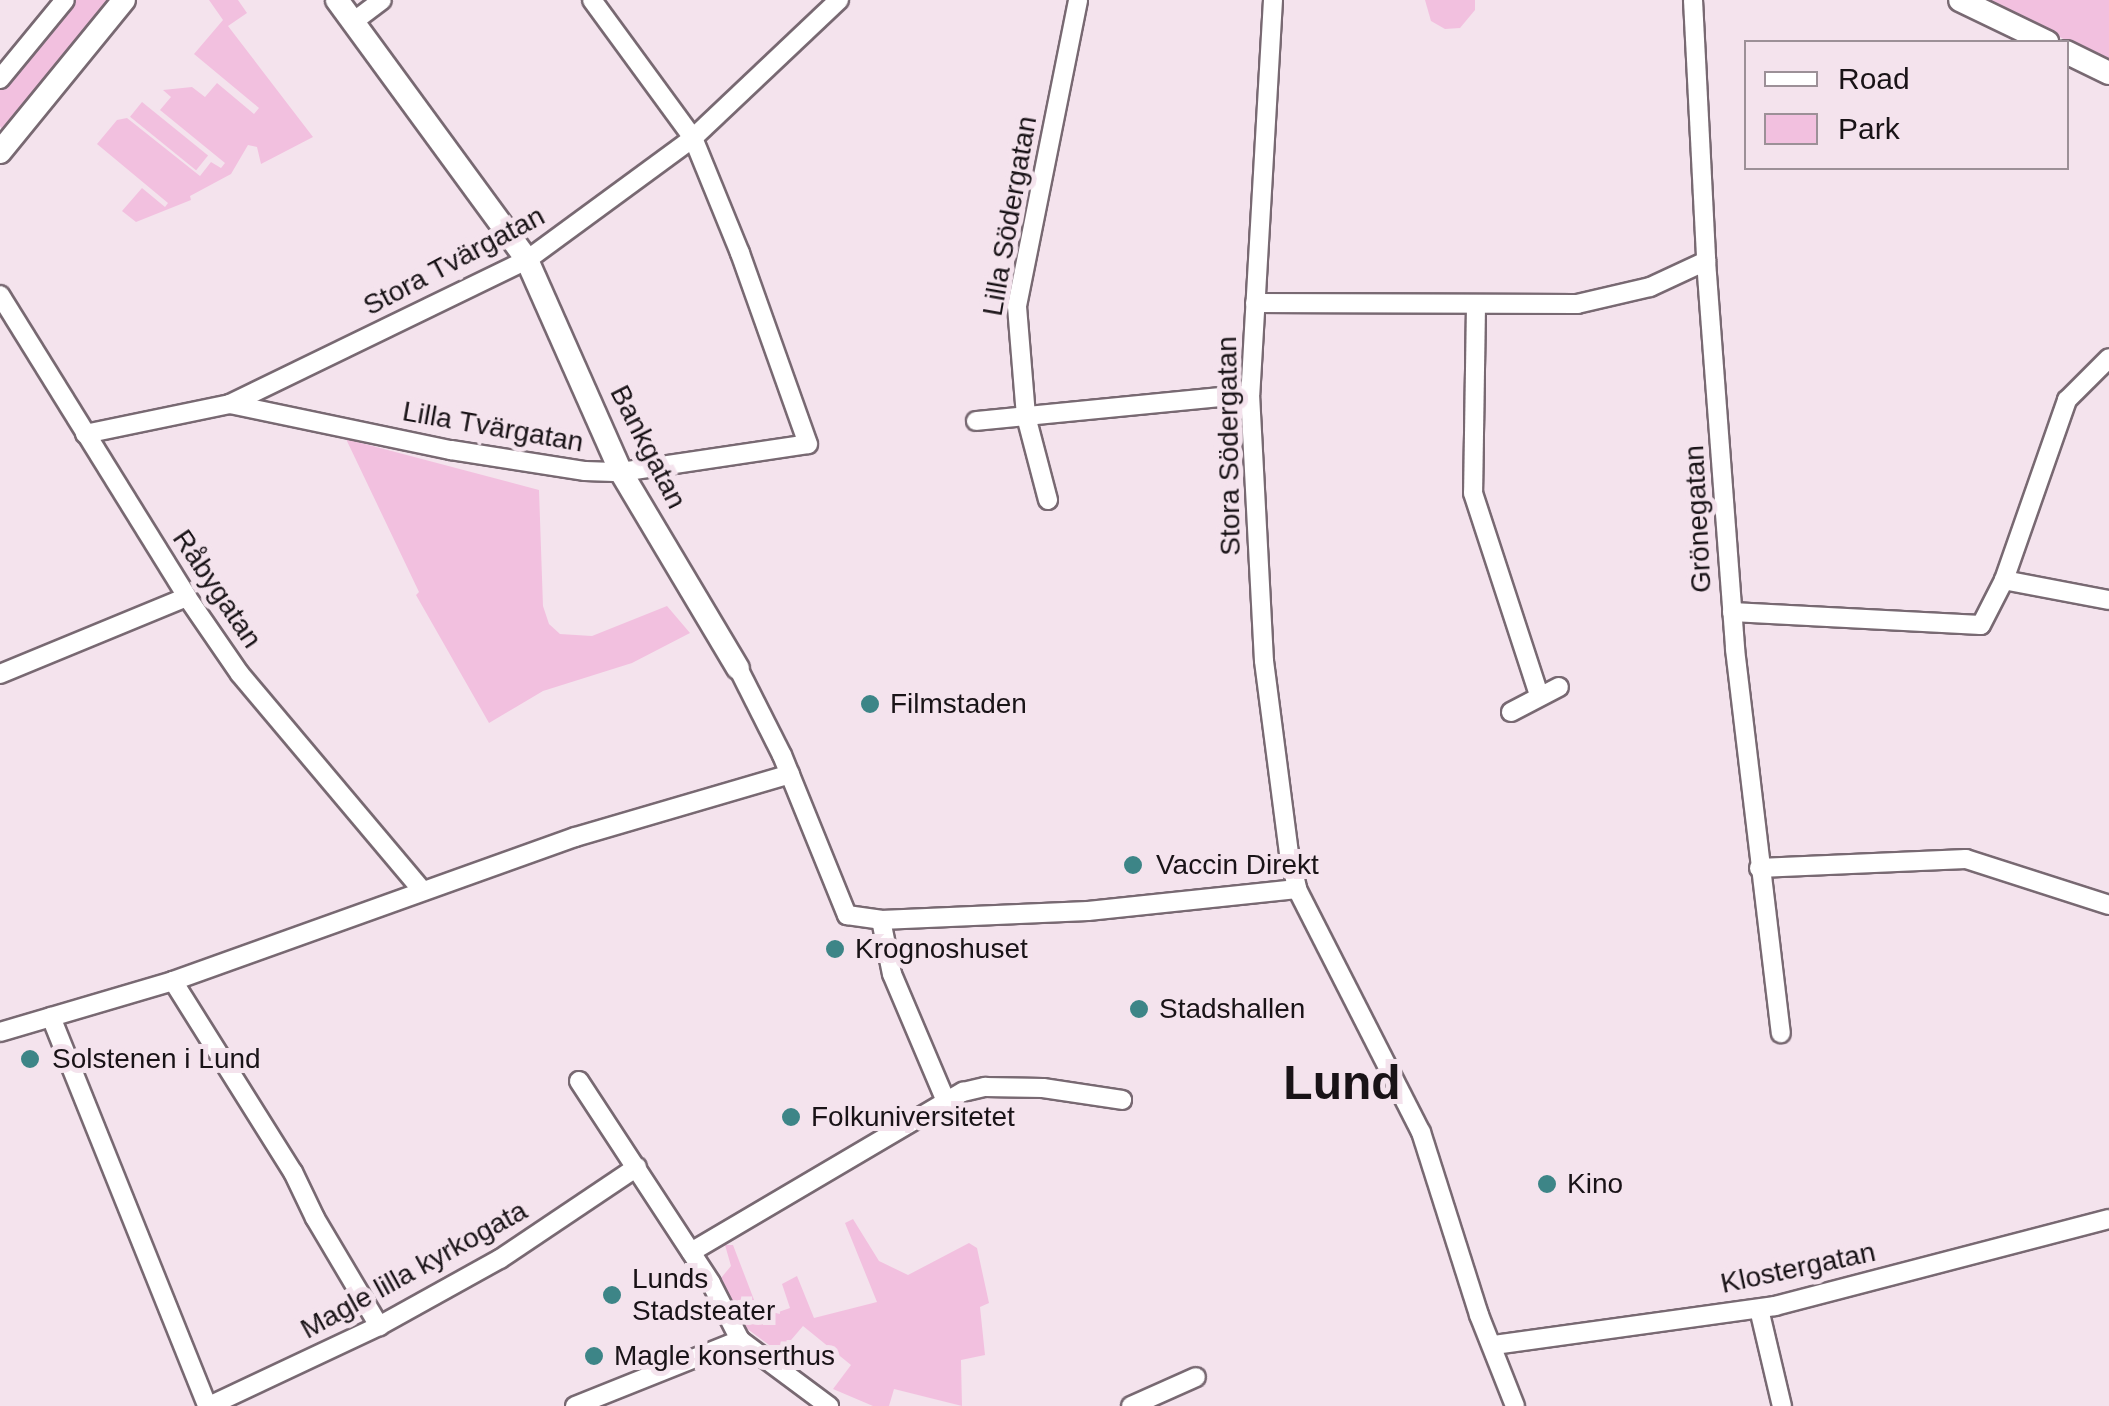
<!DOCTYPE html>
<html>
<head>
<meta charset="utf-8">
<style>
	body { margin:0 }
	#map { position:relative; width:2109px; height:1406px; overflow:hidden; background:#f4e3ed; font-family:Helvetica,sans-serif }
	div>[style] { position:absolute }
	.green>* { inset:0; background:#f2c0df; transform-origin:0 0 }
	.roads { filter:drop-shadow(2px 0 #786972) drop-shadow(-2px 0 #786972) drop-shadow(0 2px #786972) drop-shadow(0 -2px #786972) }
	.street>* { height:18px; margin:-9px; padding:0 9px; transform-origin:9px; border-radius:9px; background:#fff }
	.secondary>* { height:22px; margin:-11px; padding:0 11px; transform-origin:11px; border-radius:11px; background:#fff }
	.dots>* { width:28px; height:28px; translate:-50% -50%; box-sizing:border-box; border:5px solid #f4e3ed; border-radius:50% }
	span { translate:-50% -50%; white-space:nowrap; text-align:center; line-height:1.15; -webkit-text-stroke:10px #f4e3ed; paint-order:stroke }
	.street-label { font-size:28px; color:#191317 }
	.poi-label { font-size:28px; color:#191317 }
	.left { translate:0 -50%; text-align:left }
	.town-label { font-size:48px; color:#191317; font-weight:700 }
	.legend { position:absolute; left:1744px; top:40px; width:325px; height:130px; box-sizing:border-box; background:#f4e3ed; border:2px solid #9c9097; margin:0; padding:12px 18px; list-style:none; font-size:30px; color:#191317 }
	.legend li { display:flex; align-items:center; gap:20px; height:50px }
	.legend b { width:50px; border:2px solid #9c9097 }
</style>
</head>
<body>
<div id="map">
	<div class="green">
		<div style="clip-path:polygon(65px 0,124px 0,8px 141px,0 126px,0 79px)"></div>
		<div style="clip-path:polygon(209px 0,238px 0,247px 13px,228px 26px,313px 137px,261px 164px,257px 147px,248px 145px,231px 174px,190px 196px,191px 200px,136px 222px,122px 211px,142px 188px,165px 207px,168px 203px,97px 144px,117px 120px,127px 118px,200px 176px,211px 162px,221px 168px,225px 163px,160px 110px,171px 97px,163px 90px,192px 87px,205px 97px,217px 83px,254px 114px,259px 108px,194px 54px,223px 20px)"></div>
		<div style="clip-path:polygon(1425px 0,1475px 0,1475px 10px,1460px 28px,1445px 29px,1431px 21px)"></div>
		<div style="clip-path:polygon(1984px 0,2109px 0,2109px 60px,2021px 19px)"></div>
		<div style="left:142px;top:102px;width:85px;height:19px;rotate:39deg"></div>
		<div style="clip-path:polygon(346px 439px,539px 490px,543px 606px,549px 624px,560px 634px,592px 636px,667px 606px,690px 633px,632px 663px,543px 691px,489px 723px,416px 595px,419px 592px)"></div>
		<div style="clip-path:polygon(853px 1219px,879px 1261px,908px 1275px,969px 1243px,977px 1248px,989px 1303px,980px 1307px,985px 1355px,961px 1360px,962px 1406px,894px 1389px,889px 1406px,873px 1406px,833px 1389px,851px 1365px,803px 1326px,780px 1353px,742px 1325px,721px 1278px,731px 1266px,725px 1245px,733px 1245px,761px 1318px,790px 1308px,782px 1284px,797px 1276px,814px 1318px,877px 1302px,845px 1223px)"></div>
	</div>
	<div class="roads">
		<div class="street">
			<div style="left:1273px;top:0;width:395px;rotate:93.3deg"></div>
			<div style="left:1250px;top:394px;width:267px;rotate:87deg"></div>
			<div style="left:1264px;top:661px;width:194px;rotate:82.6deg"></div>
			<div style="left:1289px;top:853px;width:37px;rotate:77deg"></div>
			<div style="left:1297px;top:889px;width:273px;rotate:63deg"></div>
			<div style="left:1421px;top:1132px;width:192px;rotate:72.4deg"></div>
			<div style="left:1479px;top:1315px;width:98px;rotate:68.4deg"></div>
			<div style="left:1693px;top:0;width:261px;rotate:87.1deg"></div>
			<div style="left:1706px;top:261px;width:389px;rotate:85.7deg"></div>
			<div style="left:1735px;top:649px;width:387px;rotate:83.2deg"></div>
			<div style="left:353px;top:22px;width:36px;rotate:-37deg"></div>
			<div style="left:0;top:79px;width:102px;rotate:-50.6deg"></div>
			<div style="left:0;top:295px;width:355px;rotate:58.2deg"></div>
			<div style="left:187px;top:597px;width:93px;rotate:55.5deg"></div>
			<div style="left:240px;top:674px;width:282px;rotate:49.9deg"></div>
			<div style="left:1255px;top:303px;width:322px;rotate:0.2deg"></div>
			<div style="left:1577px;top:304px;width:75px;rotate:-13.1deg"></div>
			<div style="left:1650px;top:287px;width:62px;rotate:-24.9deg"></div>
			<div style="left:1476px;top:306px;width:187px;rotate:90.9deg"></div>
			<div style="left:1473px;top:493px;width:213px;rotate:71.9deg"></div>
			<div style="left:230px;top:404px;width:226px;rotate:11.8deg"></div>
			<div style="left:451px;top:450px;width:136px;rotate:8.9deg"></div>
			<div style="left:585px;top:471px;width:36px;rotate:2deg"></div>
			<div style="left:621px;top:472px;width:189px;rotate:-8.5deg"></div>
			<div style="left:808px;top:444px;width:203px;rotate:-109.6deg"></div>
			<div style="left:740px;top:253px;width:124px;rotate:-112.2deg"></div>
			<div style="left:693px;top:138px;width:171px;rotate:-126.2deg"></div>
			<div style="left:976px;top:421px;width:275px;rotate:-5.6deg"></div>
			<div style="left:85px;top:434px;width:148px;rotate:-11.7deg"></div>
			<div style="left:230px;top:404px;width:330px;rotate:-25.9deg"></div>
			<div style="left:527px;top:260px;width:206px;rotate:-36.3deg"></div>
			<div style="left:693px;top:138px;width:201px;rotate:-43.4deg"></div>
			<div style="left:1048px;top:500px;width:87px;rotate:-104.7deg"></div>
			<div style="left:1026px;top:416px;width:110px;rotate:-94.7deg"></div>
			<div style="left:1017px;top:306px;width:312px;rotate:-78.7deg"></div>
			<div style="left:2004px;top:580px;width:107px;rotate:10.8deg"></div>
			<div style="left:1732px;top:612px;width:249px;rotate:3deg"></div>
			<div style="left:1981px;top:625px;width:51px;rotate:-62.9deg"></div>
			<div style="left:2004px;top:580px;width:191px;rotate:-70.7deg"></div>
			<div style="left:2067px;top:400px;width:59px;rotate:-45deg"></div>
			<div style="left:738px;top:668px;width:97px;rotate:63.2deg"></div>
			<div style="left:782px;top:755px;width:173px;rotate:67.9deg"></div>
			<div style="left:847px;top:915px;width:34px;rotate:8deg"></div>
			<div style="left:881px;top:920px;width:207px;rotate:-2.5deg"></div>
			<div style="left:1088px;top:911px;width:210px;rotate:-6deg"></div>
			<div style="left:0;top:674px;width:202px;rotate:-22.4deg"></div>
			<div style="left:1511px;top:712px;width:54px;rotate:-27.5deg"></div>
			<div style="left:1759px;top:868px;width:207px;rotate:-2.5deg"></div>
			<div style="left:1966px;top:859px;width:150px;rotate:17.8deg"></div>
			<div style="left:881px;top:920px;width:55px;rotate:78.5deg"></div>
			<div style="left:892px;top:974px;width:136px;rotate:67deg"></div>
			<div style="left:173px;top:981px;width:226px;rotate:57.9deg"></div>
			<div style="left:293px;top:1172px;width:51px;rotate:64.4deg"></div>
			<div style="left:315px;top:1218px;width:126px;rotate:59.3deg"></div>
			<div style="left:51px;top:1017px;width:419px;rotate:68.1deg"></div>
			<div style="left:0;top:1032px;width:180px;rotate:-16.4deg"></div>
			<div style="left:173px;top:981px;width:427px;rotate:-19.7deg"></div>
			<div style="left:575px;top:837px;width:224px;rotate:-16.3deg"></div>
			<div style="left:579px;top:1081px;width:241px;rotate:56.8deg"></div>
			<div style="left:711px;top:1283px;width:64px;rotate:63deg"></div>
			<div style="left:740px;top:1340px;width:111px;rotate:36.6deg"></div>
			<div style="left:691px;top:1252px;width:316px;rotate:-30.5deg"></div>
			<div style="left:963px;top:1092px;width:23px;rotate:-13deg"></div>
			<div style="left:985px;top:1087px;width:58px;rotate:1deg"></div>
			<div style="left:1043px;top:1088px;width:80px;rotate:8.6deg"></div>
			<div style="left:1759px;top:1309px;width:100px;rotate:76.7deg"></div>
			<div style="left:1494px;top:1345px;width:284px;rotate:-7.9deg"></div>
			<div style="left:1775px;top:1306px;width:345px;rotate:-14.6deg"></div>
			<div style="left:209px;top:1406px;width:188px;rotate:-25.2deg"></div>
			<div style="left:379px;top:1326px;width:138px;rotate:-29deg"></div>
			<div style="left:500px;top:1259px;width:165px;rotate:-33.9deg"></div>
			<div style="left:575px;top:1406px;width:178px;rotate:-21.8deg"></div>
			<div style="left:1131px;top:1406px;width:71px;rotate:-24deg"></div>
		</div>
		<div class="secondary">
			<div style="left:337px;top:0;width:322px;rotate:53.8deg"></div>
			<div style="left:527px;top:260px;width:232px;rotate:66.1deg"></div>
			<div style="left:621px;top:472px;width:228px;rotate:59.2deg"></div>
			<div style="left:1960px;top:0;width:97px;rotate:25.8deg"></div>
			<div style="left:2066px;top:52px;width:48px;rotate:26deg"></div>
			<div style="left:0;top:152px;width:196px;rotate:-50.8deg"></div>
		</div>
	</div>
	<div class="dots">
		<div style="left:870px;top:704px;background:#3d8587"></div>
		<div style="left:1133px;top:865px;background:#3d8587"></div>
		<div style="left:835px;top:949px;background:#3d8587"></div>
		<div style="left:1139px;top:1009px;background:#3d8587"></div>
		<div style="left:30px;top:1059px;background:#3d8587"></div>
		<div style="left:791px;top:1117px;background:#3d8587"></div>
		<div style="left:1547px;top:1184px;background:#3d8587"></div>
		<div style="left:612px;top:1295px;background:#3d8587"></div>
		<div style="left:594px;top:1356px;background:#3d8587"></div>
	</div>
	<div class="street-label">
		<span style="left:1010px;top:216px;rotate:-80deg">Lilla Södergatan</span>
		<span style="left:454px;top:261px;rotate:-28deg">Stora Tvärgatan</span>
		<span style="left:493px;top:427px;rotate:10deg">Lilla Tvärgatan</span>
		<span style="left:1229px;top:446px;rotate:-91deg">Stora Södergatan</span>
		<span style="left:648px;top:447px;rotate:63deg">Bankgatan</span>
		<span style="left:1698px;top:519px;rotate:-93deg">Grönegatan</span>
		<span style="left:217px;top:589px;rotate:56deg">Råbygatan</span>
		<span style="left:1798px;top:1268px;rotate:-12deg">Klostergatan</span>
		<span style="left:414px;top:1270px;rotate:-29deg">Magle lilla kyrkogata</span>
	</div>
	<div class="poi-label">
		<span class="left" style="left:890px;top:704px">Filmstaden</span>
		<span class="left" style="left:1156px;top:865px">Vaccin Direkt</span>
		<span class="left" style="left:855px;top:949px">Krognoshuset</span>
		<span class="left" style="left:1159px;top:1009px">Stadshallen</span>
		<span class="left" style="left:52px;top:1059px">Solstenen i Lund</span>
		<span class="left" style="left:811px;top:1117px">Folkuniversitetet</span>
		<span class="left" style="left:1567px;top:1184px">Kino</span>
		<span class="left" style="left:632px;top:1295px">Lunds<br>Stadsteater</span>
		<span class="left" style="left:614px;top:1356px">Magle konserthus</span>
	</div>
	<div class="town-label">
		<span style="left:1342px;top:1083px">Lund</span>
	</div>
	<ul class="legend">
	<li><b style="height:12px;background:#fff"></b>Road</li>
	<li><b style="height:28px;background:#f2c0df"></b>Park</li>
	</ul>
</div>
</body>
</html>
